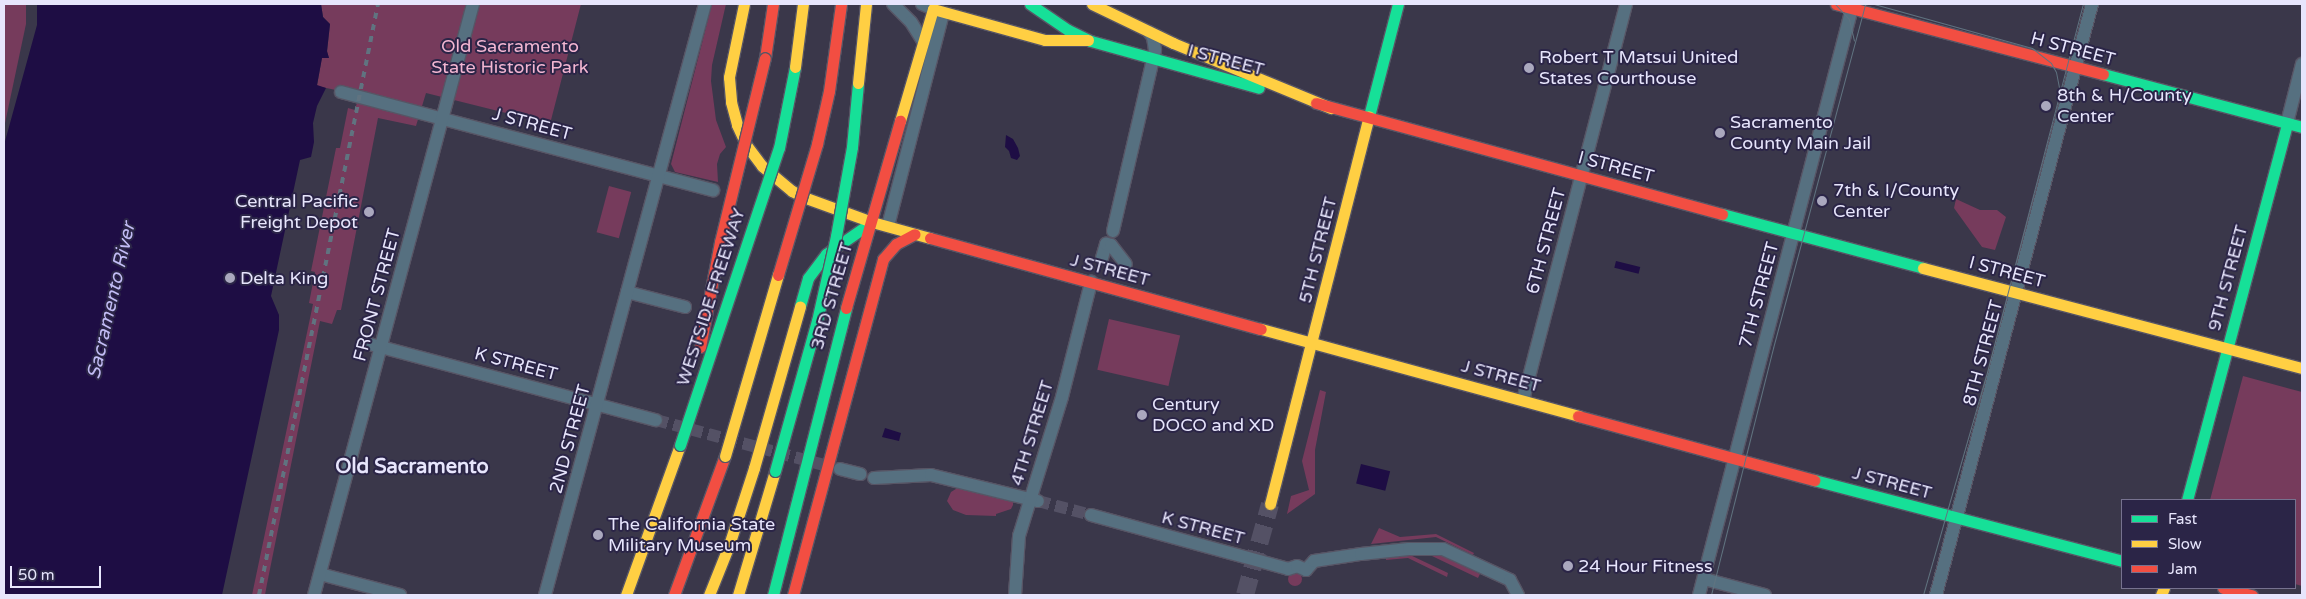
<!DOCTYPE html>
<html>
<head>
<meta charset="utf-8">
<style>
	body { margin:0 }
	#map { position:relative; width:2306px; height:599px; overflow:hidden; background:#3a374a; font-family:"Varela Round",sans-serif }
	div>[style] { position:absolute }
	.green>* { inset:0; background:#763b5c; transform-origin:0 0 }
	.round { border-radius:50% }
	.water>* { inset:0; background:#1e0d44; transform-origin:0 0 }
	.street-tunnel>* { height:12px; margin-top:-6px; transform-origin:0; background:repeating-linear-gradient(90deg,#545165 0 12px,transparent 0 18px) }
	.secondary-tunnel>* { height:18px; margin-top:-9px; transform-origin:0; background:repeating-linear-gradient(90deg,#545165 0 18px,transparent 0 27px) }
	.roads { filter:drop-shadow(1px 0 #575565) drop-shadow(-1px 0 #575565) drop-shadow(0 1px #575565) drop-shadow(0 -1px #575565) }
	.street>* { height:12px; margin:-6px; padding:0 6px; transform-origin:6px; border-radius:6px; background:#567080 }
	.fast>* { height:11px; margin:-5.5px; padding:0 5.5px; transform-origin:5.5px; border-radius:5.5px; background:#16e098 }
	.slow>* { height:11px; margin:-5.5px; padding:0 5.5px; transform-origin:5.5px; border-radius:5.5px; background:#ffcf43 }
	.jam>* { height:11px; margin:-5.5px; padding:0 5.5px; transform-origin:5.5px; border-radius:5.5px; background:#f24e42 }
	.tram>* { height:1px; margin:-0.5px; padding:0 0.5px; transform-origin:0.5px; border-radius:0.5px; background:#607380 }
	.rail>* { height:4px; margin-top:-2px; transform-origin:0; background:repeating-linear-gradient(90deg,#607380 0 6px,transparent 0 12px) }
	.bridges { filter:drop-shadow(1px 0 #575565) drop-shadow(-1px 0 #575565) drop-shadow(0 1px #575565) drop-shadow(0 -1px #575565) }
	.fast-bridge>* { height:11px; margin:-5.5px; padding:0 5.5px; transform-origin:5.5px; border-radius:5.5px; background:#16e098 }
	.slow-bridge>* { height:11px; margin:-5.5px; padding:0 5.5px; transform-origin:5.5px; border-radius:5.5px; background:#ffcf43 }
	.jam-bridge>* { height:11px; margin:-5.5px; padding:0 5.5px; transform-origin:5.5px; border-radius:5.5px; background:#f24e42 }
	.dots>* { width:14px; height:14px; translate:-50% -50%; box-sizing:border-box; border:2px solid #2b2547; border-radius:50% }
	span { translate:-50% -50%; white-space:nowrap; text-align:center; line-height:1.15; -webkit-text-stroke:4px #2b2547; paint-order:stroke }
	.park-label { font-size:18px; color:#f3b6d2 }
	.street-label { font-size:18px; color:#e7e5fc }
	.poi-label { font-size:18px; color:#e7e5fc }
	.left { translate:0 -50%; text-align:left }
	.right { translate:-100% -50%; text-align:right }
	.water-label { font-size:19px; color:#c2bcf5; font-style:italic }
	.quarter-label { font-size:20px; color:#e7e5fc; font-weight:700 }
	.frame { position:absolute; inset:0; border:5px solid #e7e5fc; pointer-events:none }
	.legend { position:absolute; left:2121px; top:499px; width:175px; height:90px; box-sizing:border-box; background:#2b2547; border:1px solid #76728f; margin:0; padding:6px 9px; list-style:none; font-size:15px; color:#e7e5fc }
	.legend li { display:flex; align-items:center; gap:10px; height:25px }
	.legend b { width:25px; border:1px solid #76728f }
	.scale { position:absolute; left:10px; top:566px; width:91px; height:22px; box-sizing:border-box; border:2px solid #e7e5fc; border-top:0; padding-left:6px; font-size:15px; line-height:18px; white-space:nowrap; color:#e7e5fc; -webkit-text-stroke:4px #2b2547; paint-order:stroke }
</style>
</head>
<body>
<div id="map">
	<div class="green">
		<div style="clip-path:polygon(4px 4px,26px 4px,26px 24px,4px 128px)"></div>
		<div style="clip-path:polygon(321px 4px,581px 4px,550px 124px,426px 93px,416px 126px,378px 118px,341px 310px,337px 310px,332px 324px,320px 321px,267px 584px,265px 595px,252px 595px,313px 304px,309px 303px,315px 272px,311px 271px,336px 148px,340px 148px,348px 108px,355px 110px,359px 95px,317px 86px,322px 57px,329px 58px,327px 52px,330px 24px,323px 17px)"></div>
		<div style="clip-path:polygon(712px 4px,726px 4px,712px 65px,711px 81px,716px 120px,726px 147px,720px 154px,717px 164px,718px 182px,675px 172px,671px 164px)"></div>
		<div style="left:609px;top:186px;width:23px;height:48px;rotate:15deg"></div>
		<div style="clip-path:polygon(1956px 199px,1980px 210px,1997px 210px,2006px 217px,1995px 250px,1982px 247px,1954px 208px)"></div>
		<div style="left:1109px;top:319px;width:73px;height:52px;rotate:13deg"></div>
		<div style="clip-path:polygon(2243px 376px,2302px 392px,2302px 586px,2295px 584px,2295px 500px,2210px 500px)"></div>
		<div style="clip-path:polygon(1320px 390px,1326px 392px,1315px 450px,1315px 494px,1287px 514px,1291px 496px,1309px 490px,1302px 461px)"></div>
		<div style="clip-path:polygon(959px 487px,1013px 501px,1013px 505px,1011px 509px,996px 514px,996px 516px,966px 515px,953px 510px,947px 501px,951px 492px)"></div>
		<div style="clip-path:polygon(1379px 528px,1400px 537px,1436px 534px,1474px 553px,1473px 555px,1436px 537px,1371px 544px)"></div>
		<div style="clip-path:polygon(1408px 554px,1448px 573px,1447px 577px,1408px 558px,1386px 560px,1386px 556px)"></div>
		<div style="clip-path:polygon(1440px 555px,1480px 574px,1478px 578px,1432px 556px)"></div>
		<div class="round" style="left:1288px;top:572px;width:14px;height:14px"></div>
	</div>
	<div class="water">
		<div style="clip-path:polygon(37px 4px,321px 4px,323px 17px,330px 24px,327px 51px,329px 58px,322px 58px,317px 85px,326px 88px,317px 106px,313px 123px,314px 142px,311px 157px,300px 160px,271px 296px,279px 315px,279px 330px,222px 595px,4px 595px,4px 145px,37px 25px)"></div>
		<div style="clip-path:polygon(1006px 135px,1013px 139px,1018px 148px,1020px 156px,1017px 160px,1011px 158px,1009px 151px,1005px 147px)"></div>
		<div style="left:1616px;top:261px;width:25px;height:7px;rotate:14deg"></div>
		<div style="clip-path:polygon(885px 428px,901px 433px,899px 441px,882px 437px)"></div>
		<div style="left:1361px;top:464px;width:30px;height:20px;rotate:14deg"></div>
	</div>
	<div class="street-tunnel">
		<div style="left:656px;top:420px;width:185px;rotate:15deg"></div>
		<div style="left:1038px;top:501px;width:55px;rotate:14.8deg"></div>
	</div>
	<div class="secondary-tunnel">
		<div style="left:1245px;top:595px;width:94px;rotate:-74.6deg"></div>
	</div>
	<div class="roads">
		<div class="street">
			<div style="left:893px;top:4px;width:25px;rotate:45deg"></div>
			<div style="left:911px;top:22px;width:22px;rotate:58deg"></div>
			<div style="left:922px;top:4px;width:12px;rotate:24deg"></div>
			<div style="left:341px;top:92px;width:385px;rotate:14.8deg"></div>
			<div style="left:2287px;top:123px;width:61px;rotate:-75.7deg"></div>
			<div style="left:888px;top:226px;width:220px;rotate:-75.5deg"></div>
			<div style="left:1113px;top:231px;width:186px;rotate:-76.9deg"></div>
			<div style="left:1155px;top:50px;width:13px;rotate:-99deg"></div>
			<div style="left:1153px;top:37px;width:6px;rotate:-129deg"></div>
			<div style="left:1102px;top:258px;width:15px;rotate:-74deg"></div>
			<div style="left:1106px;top:244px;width:5px;rotate:11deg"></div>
			<div style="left:1111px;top:245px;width:24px;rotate:52deg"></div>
			<div style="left:627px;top:292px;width:60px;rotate:14.5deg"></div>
			<div style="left:366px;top:343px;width:300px;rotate:14.9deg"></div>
			<div style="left:1523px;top:400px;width:409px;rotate:-75.4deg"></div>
			<div style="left:840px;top:469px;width:21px;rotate:14deg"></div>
			<div style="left:874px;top:478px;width:57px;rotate:-3deg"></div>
			<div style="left:931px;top:475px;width:110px;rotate:13.7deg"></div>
			<div style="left:1091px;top:515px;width:204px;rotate:15.3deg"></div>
			<div style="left:1288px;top:569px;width:9px;rotate:-18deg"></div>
			<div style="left:1297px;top:566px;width:10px;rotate:24deg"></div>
			<div style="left:1306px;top:570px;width:12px;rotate:-48deg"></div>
			<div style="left:1314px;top:561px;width:48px;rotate:-8.5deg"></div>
			<div style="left:1361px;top:554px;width:48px;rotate:-5.9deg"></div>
			<div style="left:1409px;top:549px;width:34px"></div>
			<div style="left:1443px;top:549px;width:74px;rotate:24.8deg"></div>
			<div style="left:1510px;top:580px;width:17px;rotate:62deg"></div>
			<div style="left:320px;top:574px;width:83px;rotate:14.7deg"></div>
			<div style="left:1704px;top:579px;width:63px;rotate:14.7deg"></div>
			<div style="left:314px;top:595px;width:612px;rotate:-74.94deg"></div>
			<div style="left:545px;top:595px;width:612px;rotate:-74.85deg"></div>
			<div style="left:1015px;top:595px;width:59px;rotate:-86.1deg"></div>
			<div style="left:1019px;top:536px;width:145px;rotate:-72.8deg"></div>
			<div style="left:1062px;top:397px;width:119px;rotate:-75.8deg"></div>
			<div style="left:1699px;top:595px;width:607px;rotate:-75.39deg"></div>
			<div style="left:1936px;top:595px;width:611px;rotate:-75.21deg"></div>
		</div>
		<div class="fast">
			<div style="left:1030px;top:4px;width:46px;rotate:34.4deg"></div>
			<div style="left:1068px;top:30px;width:25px;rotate:26deg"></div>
			<div style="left:1091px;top:41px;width:174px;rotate:15.6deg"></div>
			<div style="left:2103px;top:74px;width:206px;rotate:14.9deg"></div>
			<div style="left:1369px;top:116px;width:116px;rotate:-75.5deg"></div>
			<div style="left:1722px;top:214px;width:208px;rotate:15deg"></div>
			<div style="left:800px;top:306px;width:29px;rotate:-74deg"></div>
			<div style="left:808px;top:278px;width:30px;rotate:-53deg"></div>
			<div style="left:826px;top:254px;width:56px;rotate:-34.8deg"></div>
			<div style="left:1814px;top:480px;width:318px;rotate:14.7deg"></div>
			<div style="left:2187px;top:500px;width:390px;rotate:-75.1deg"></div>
			<div style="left:773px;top:595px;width:296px;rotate:-75.7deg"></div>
		</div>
		<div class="slow">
			<div style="left:744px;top:4px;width:75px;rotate:101.6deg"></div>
			<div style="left:729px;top:77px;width:25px;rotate:85deg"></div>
			<div style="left:731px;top:102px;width:24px;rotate:75deg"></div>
			<div style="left:737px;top:125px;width:23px;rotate:65deg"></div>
			<div style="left:747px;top:146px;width:25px;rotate:53deg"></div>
			<div style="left:762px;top:166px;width:39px;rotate:40deg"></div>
			<div style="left:792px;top:191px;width:16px;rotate:27deg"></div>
			<div style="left:806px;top:198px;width:70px;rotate:20deg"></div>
			<div style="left:872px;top:222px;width:60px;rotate:15.4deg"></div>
			<div style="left:1092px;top:4px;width:90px;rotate:25.7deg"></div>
			<div style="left:1173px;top:43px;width:171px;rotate:22.4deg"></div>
			<div style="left:900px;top:121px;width:117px;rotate:-73.6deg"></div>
			<div style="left:933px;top:9px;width:116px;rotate:15.5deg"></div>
			<div style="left:1045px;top:40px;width:43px"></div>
			<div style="left:1923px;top:268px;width:392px;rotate:14.8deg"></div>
			<div style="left:1261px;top:329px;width:329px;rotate:15.3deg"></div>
			<div style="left:1270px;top:504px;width:400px;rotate:-75.7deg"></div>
			<div style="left:626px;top:595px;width:159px;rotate:-70.2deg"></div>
			<div style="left:709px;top:595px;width:54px;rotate:-68.2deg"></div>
			<div style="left:729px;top:545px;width:81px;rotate:-72deg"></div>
			<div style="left:754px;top:468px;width:168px;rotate:-74.1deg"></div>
			<div style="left:738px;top:595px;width:129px;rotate:-73.4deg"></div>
			<div style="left:2161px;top:595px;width:8px;rotate:-67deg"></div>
		</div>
		<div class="jam">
			<div style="left:1836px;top:4px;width:276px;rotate:14.7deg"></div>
			<div style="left:765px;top:58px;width:55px;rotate:-81.6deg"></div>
			<div style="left:1316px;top:103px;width:421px;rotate:15.3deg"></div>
			<div style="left:930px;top:238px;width:343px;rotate:15.4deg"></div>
			<div style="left:846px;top:308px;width:195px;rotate:-73.9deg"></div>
			<div style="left:1578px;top:416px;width:245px;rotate:15.2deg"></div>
			<div style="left:2223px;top:588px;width:30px;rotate:14deg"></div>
			<div style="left:674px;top:595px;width:148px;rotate:-69.9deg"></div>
			<div style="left:793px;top:595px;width:348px;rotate:-75deg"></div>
			<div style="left:883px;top:259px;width:20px;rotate:-49deg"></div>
			<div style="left:896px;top:244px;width:21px;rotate:-28deg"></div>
		</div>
	</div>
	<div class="tram">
		<div style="left:1835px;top:4px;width:21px;rotate:47deg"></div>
		<div style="left:1849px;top:19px;width:22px;rotate:77deg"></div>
		<div style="left:1874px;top:4px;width:164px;rotate:15.6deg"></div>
		<div style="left:2032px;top:48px;width:24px;rotate:38deg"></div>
		<div style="left:2051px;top:63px;width:10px;rotate:61deg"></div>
		<div style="left:2056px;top:72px;width:16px;rotate:79deg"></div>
		<div style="left:1711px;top:595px;width:255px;rotate:-75.9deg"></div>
		<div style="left:1773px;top:348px;width:356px;rotate:-75deg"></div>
		<div style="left:1923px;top:595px;width:228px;rotate:-74deg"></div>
		<div style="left:1986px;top:376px;width:384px;rotate:-75.4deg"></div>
	</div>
	<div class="rail">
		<div style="left:259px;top:595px;width:603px;rotate:-78.62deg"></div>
	</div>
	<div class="bridges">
		<div class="fast-bridge">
			<div style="left:680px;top:445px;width:313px;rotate:-71.6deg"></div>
			<div style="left:779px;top:148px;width:83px;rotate:-78.8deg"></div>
			<div style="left:775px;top:471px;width:156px;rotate:-74.4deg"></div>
			<div style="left:817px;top:321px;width:87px;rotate:-77.4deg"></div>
			<div style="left:836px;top:236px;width:90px;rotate:-79.8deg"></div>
			<div style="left:852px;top:147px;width:64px;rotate:-84.6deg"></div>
		</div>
		<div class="slow-bridge">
			<div style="left:795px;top:67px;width:64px;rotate:-82.8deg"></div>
			<div style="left:858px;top:83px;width:79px;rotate:-84.2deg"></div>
			<div style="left:725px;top:456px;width:189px;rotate:-73.7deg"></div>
		</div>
		<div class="jam-bridge">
			<div style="left:778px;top:275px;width:137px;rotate:-73.4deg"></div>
			<div style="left:817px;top:144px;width:54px;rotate:-77.2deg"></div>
			<div style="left:829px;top:91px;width:88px;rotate:-82.1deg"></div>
			<div style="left:700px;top:347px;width:107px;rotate:-79.2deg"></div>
			<div style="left:720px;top:242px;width:189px;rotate:-76.3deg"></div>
		</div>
	</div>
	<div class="dots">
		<div style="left:1529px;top:68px;background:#aaa8be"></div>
		<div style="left:2046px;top:106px;background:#aaa8be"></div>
		<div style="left:1720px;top:133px;background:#aaa8be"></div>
		<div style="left:1822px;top:201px;background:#aaa8be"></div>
		<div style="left:369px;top:212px;background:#aaa8be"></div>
		<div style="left:230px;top:278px;background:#aaa8be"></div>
		<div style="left:1142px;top:415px;background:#aaa8be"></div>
		<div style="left:598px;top:535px;background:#aaa8be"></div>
		<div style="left:1568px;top:566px;background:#aaa8be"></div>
	</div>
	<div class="park-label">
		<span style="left:510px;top:57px">Old Sacramento<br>State Historic Park</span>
	</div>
	<div class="street-label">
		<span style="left:2073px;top:49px;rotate:15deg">H STREET</span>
		<span style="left:1226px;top:60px;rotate:15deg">I STREET</span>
		<span style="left:532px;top:124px;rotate:15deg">J STREET</span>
		<span style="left:1616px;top:167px;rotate:15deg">I STREET</span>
		<span style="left:1546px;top:241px;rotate:-75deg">6TH STREET</span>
		<span style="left:1318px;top:250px;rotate:-76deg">5TH STREET</span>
		<span style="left:1110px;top:270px;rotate:15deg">J STREET</span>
		<span style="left:2007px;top:272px;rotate:15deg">I STREET</span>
		<span style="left:2228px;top:278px;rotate:-75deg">9TH STREET</span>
		<span style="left:377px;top:295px;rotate:-75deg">FRONT STREET</span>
		<span style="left:1759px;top:295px;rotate:-75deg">7TH STREET</span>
		<span style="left:832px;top:296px;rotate:-74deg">3RD STREET</span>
		<span style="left:711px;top:297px;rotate:-72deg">WESTSIDE FREEWAY</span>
		<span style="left:1983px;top:353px;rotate:-75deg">8TH STREET</span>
		<span style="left:516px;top:364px;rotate:15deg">K STREET</span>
		<span style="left:1501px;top:376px;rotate:15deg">J STREET</span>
		<span style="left:1032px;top:433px;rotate:-73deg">4TH STREET</span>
		<span style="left:570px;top:439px;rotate:-75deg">2ND STREET</span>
		<span style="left:1892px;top:483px;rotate:15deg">J STREET</span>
		<span style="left:1203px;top:528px;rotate:15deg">K STREET</span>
	</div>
	<div class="poi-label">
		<span class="left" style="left:1539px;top:68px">Robert T Matsui United<br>States Courthouse</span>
		<span class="left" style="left:2057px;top:106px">8th &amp; H/County<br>Center</span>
		<span class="left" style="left:1730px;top:133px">Sacramento<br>County Main Jail</span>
		<span class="left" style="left:1833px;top:201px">7th &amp; I/County<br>Center</span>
		<span class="right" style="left:358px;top:212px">Central Pacific<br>Freight Depot</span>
		<span class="left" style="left:240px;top:278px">Delta King</span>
		<span class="left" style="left:1152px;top:415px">Century<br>DOCO and XD</span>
		<span class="left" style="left:608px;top:535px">The California State<br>Military Museum</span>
		<span class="left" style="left:1578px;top:566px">24 Hour Fitness</span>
	</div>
	<div class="water-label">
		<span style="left:112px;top:301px;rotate:-77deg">Sacramento River</span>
	</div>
	<div class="quarter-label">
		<span style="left:412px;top:467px">Old Sacramento</span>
	</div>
	<div class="frame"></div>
	<ul class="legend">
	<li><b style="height:6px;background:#16e098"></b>Fast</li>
	<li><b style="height:6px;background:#ffcf43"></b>Slow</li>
	<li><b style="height:6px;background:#f24e42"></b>Jam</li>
	</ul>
	<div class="scale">50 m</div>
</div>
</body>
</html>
